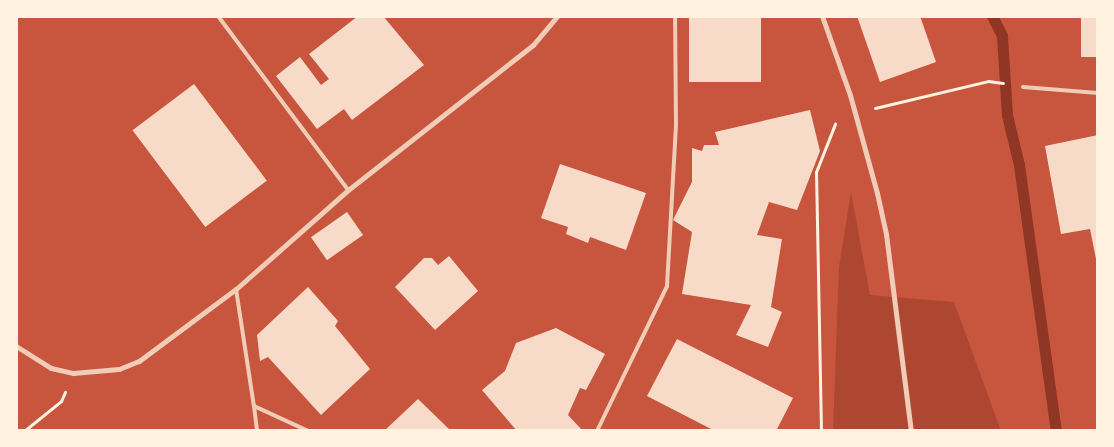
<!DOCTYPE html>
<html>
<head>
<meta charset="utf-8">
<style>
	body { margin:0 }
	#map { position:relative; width:1114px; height:447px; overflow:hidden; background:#c8553d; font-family:"Noto Serif",serif }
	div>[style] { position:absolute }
	.green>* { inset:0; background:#ae4732 }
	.stream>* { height:11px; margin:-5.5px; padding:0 5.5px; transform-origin:5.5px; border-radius:5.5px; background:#8f3625 }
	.building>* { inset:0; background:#f7dbc8; transform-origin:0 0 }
	.path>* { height:3px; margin:-1.5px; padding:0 1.5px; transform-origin:1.5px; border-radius:1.5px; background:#fff3e0 }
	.service>* { height:4px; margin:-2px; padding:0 2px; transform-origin:2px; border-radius:2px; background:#f1ccb7 }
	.minor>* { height:5px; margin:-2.5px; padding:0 2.5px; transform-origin:2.5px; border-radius:2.5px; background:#f1ccb7 }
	span { translate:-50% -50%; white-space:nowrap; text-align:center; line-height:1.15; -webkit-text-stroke:4px #fff3e0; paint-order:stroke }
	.frame { position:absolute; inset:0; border:18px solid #fff3e0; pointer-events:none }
</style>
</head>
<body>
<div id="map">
	<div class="green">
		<div style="clip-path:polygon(851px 192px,870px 295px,954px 302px,1001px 431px,833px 431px,839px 267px)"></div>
	</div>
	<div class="stream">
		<div style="left:992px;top:16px;width:22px;rotate:63deg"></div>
		<div style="left:1002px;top:36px;width:79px;rotate:86.4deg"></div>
		<div style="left:1007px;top:115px;width:51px;rotate:76.5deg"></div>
		<div style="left:1019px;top:165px;width:269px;rotate:82.1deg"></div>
	</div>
	<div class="building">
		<div style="clip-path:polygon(358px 16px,383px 16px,424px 65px,352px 120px,344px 109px,317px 129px,276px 76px,300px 57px,321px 85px,329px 79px,309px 54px)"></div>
		<div style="left:689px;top:16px;width:72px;height:66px"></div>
		<div style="clip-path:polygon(857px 16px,920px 16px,936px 62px,880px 82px)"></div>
		<div style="left:1081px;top:16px;width:17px;height:41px"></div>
		<div style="left:194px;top:84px;width:121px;height:77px;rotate:53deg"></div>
		<div style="clip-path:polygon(810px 110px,820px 151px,797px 210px,769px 202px,757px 235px,782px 239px,771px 307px,782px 312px,768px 347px,736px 335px,751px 305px,682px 294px,692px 232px,673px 220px,692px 182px,692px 148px,702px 151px,704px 145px,719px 145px,715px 132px)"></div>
		<div style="clip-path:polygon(1098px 135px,1098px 264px,1097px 264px,1090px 229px,1061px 234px,1045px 146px)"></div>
		<div style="clip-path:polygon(560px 164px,646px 193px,626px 250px,590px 237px,588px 243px,566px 234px,568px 227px,541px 218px)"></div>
		<div style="left:347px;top:212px;width:28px;height:44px;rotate:55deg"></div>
		<div style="clip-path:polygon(449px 256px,478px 291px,435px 330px,395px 287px,424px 258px,432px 258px,438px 265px)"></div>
		<div style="clip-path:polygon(308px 287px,338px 321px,335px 326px,370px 369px,321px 415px,268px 357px,260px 361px,257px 335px)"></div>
		<div style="clip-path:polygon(556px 328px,605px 354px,586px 390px,580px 388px,568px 415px,583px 431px,517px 431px,482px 390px,505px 371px,516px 343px)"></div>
		<div style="clip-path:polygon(677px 339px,793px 398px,776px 431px,715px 431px,647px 396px)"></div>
		<div style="clip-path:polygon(418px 399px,451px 431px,384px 431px)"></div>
	</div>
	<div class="path">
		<div style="left:875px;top:108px;width:116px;rotate:-13.4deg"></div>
		<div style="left:988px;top:81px;width:15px;rotate:8deg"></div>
		<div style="left:24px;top:431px;width:48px;rotate:-39deg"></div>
		<div style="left:61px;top:401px;width:10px;rotate:-66deg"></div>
		<div style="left:821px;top:431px;width:259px;rotate:-91.1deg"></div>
		<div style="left:816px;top:172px;width:52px;rotate:-68.4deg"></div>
	</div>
	<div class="service">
		<div style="left:218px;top:16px;width:217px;rotate:53.2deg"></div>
		<div style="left:1023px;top:87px;width:75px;rotate:4.6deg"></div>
		<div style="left:236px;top:289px;width:118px;rotate:81.3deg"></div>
		<div style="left:254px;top:406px;width:60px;rotate:24.8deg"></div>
		<div style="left:254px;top:406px;width:25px;rotate:83deg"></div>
		<div style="left:597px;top:431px;width:161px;rotate:-64.2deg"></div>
		<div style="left:667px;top:286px;width:162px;rotate:-86.8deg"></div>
		<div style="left:676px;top:124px;width:108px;rotate:-90.5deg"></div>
	</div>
	<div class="minor">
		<div style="left:822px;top:16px;width:84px;rotate:70.5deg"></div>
		<div style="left:850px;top:95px;width:102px;rotate:74.6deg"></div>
		<div style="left:877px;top:193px;width:42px;rotate:77.6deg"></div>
		<div style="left:886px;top:234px;width:199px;rotate:82.8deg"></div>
		<div style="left:16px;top:346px;width:41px;rotate:32.2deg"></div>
		<div style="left:51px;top:368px;width:23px;rotate:13deg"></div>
		<div style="left:73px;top:373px;width:46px;rotate:-5deg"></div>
		<div style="left:119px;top:369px;width:22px;rotate:-22deg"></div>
		<div style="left:139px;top:361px;width:121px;rotate:-36.6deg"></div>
		<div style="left:236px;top:289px;width:149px;rotate:-41.5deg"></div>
		<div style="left:348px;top:190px;width:235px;rotate:-38.1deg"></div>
		<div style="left:533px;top:45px;width:38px;rotate:-50deg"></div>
	</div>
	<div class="frame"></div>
</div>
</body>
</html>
